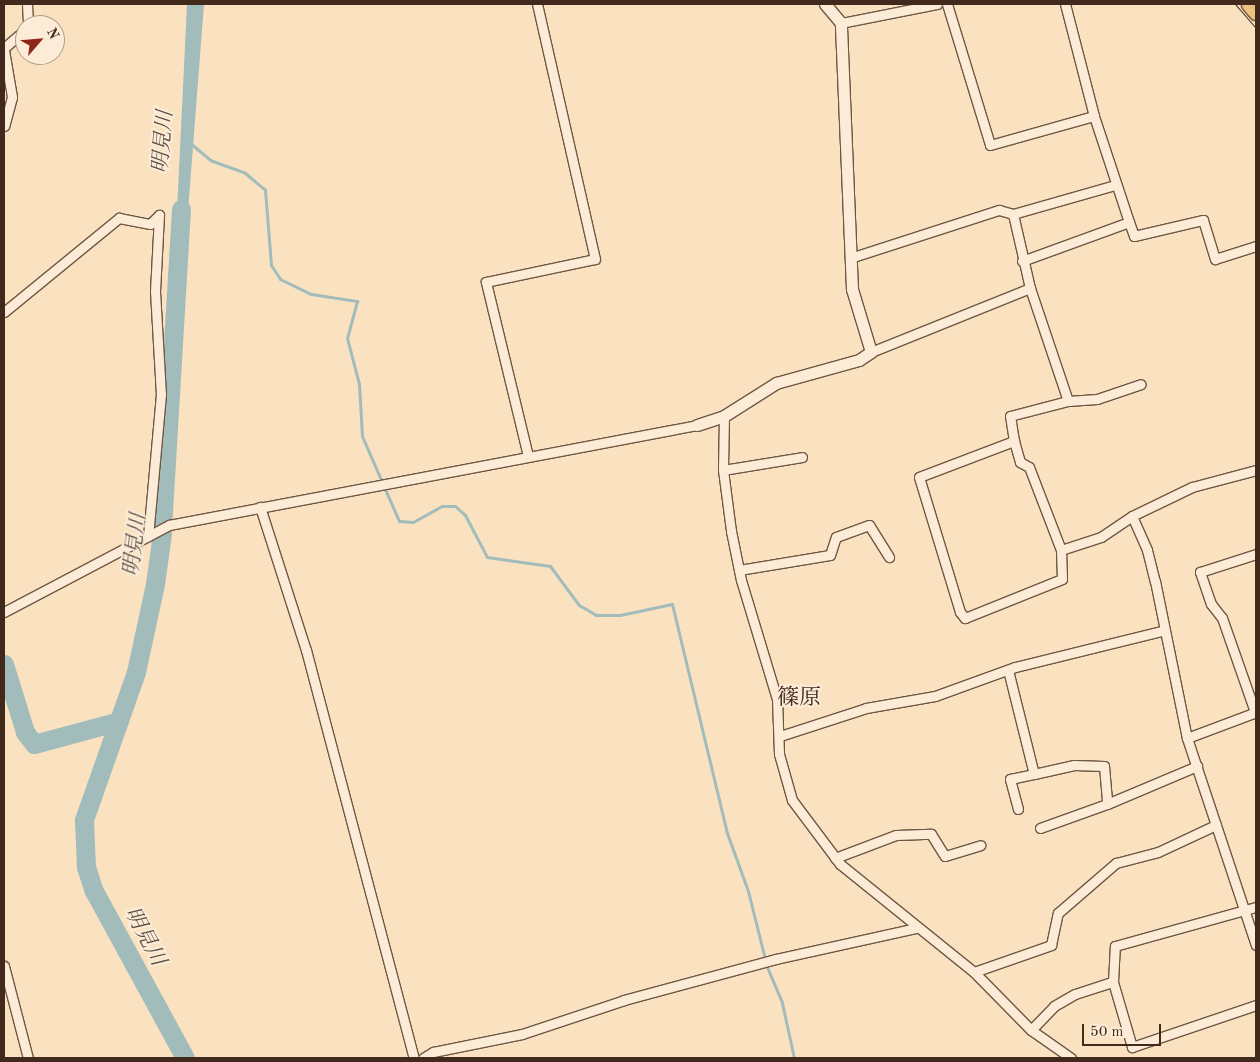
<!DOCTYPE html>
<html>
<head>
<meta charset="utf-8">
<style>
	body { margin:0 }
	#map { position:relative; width:1260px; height:1062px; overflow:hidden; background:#fae2c1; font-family:"Old Standard TT","Noto Serif JP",serif }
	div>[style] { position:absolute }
	.water>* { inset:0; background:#a1bcbb }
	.stream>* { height:3px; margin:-1.5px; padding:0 1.5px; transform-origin:1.5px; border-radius:1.5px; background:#a1bcbb }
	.river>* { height:19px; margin:-9.5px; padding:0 9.5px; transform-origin:9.5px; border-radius:9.5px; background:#a1bcbb }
	.roads { filter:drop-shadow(1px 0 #6f5744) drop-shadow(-1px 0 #6f5744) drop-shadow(0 1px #6f5744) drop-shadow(0 -1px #6f5744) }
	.minor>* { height:9px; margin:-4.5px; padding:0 4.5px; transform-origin:4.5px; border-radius:4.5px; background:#fcecd7 }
	.tertiary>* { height:11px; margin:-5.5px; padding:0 5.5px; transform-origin:5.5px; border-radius:5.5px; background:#fcecd7 }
	.trunk>* { height:15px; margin:-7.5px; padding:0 7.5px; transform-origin:7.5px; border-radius:7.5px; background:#edc180 }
	.tram>* { height:1px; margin:-0.5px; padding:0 0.5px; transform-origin:0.5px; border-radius:0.5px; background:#41291b }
	span { translate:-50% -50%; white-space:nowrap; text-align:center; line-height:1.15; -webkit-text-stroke:4px #fcecd7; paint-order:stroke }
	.water-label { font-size:21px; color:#594e43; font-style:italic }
	.quarter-label { font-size:22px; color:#41291b }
	.frame { position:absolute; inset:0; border:5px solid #41291b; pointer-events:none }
	.north { position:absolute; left:15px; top:15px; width:50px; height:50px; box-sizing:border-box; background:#fcecd7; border:1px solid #b19e8c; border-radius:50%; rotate:63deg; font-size:14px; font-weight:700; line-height:20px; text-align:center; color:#41291b }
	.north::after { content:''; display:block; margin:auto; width:18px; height:22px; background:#8f2418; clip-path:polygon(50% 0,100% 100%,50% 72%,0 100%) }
	.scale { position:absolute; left:1082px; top:1024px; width:79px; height:22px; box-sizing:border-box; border:2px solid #41291b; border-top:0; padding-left:6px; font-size:15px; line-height:18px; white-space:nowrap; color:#41291b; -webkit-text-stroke:4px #fcecd7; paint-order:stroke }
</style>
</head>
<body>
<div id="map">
	<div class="water">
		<div style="clip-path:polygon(187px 4px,204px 4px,186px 237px,176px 232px)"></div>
	</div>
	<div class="stream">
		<div style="left:190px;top:143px;width:26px;rotate:40deg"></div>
		<div style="left:210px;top:160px;width:37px;rotate:20deg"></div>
		<div style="left:245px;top:173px;width:26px;rotate:40deg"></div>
		<div style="left:265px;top:190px;width:75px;rotate:85.4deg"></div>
		<div style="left:271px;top:265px;width:17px;rotate:57deg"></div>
		<div style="left:280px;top:279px;width:34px;rotate:26deg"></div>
		<div style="left:311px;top:294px;width:47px;rotate:8.7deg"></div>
		<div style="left:357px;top:301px;width:38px;rotate:105deg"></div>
		<div style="left:347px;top:338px;width:48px;rotate:75.4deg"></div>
		<div style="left:359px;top:384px;width:52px;rotate:86.7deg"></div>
		<div style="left:362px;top:436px;width:93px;rotate:66.5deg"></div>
		<div style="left:399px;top:521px;width:14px;rotate:4deg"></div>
		<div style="left:413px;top:522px;width:33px;rotate:-29deg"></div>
		<div style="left:442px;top:506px;width:13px"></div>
		<div style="left:455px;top:506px;width:13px;rotate:42deg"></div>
		<div style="left:465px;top:515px;width:47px;rotate:62.4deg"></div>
		<div style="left:487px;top:557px;width:64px;rotate:8.1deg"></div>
		<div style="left:550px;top:566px;width:49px;rotate:53.4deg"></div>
		<div style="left:579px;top:605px;width:20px;rotate:30deg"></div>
		<div style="left:596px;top:615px;width:24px"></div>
		<div style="left:620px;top:615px;width:53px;rotate:-11.9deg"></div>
		<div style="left:672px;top:604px;width:236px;rotate:76.5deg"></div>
		<div style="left:727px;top:833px;width:62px;rotate:70.1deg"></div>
		<div style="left:748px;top:891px;width:78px;rotate:76deg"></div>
		<div style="left:767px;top:967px;width:39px;rotate:67deg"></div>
		<div style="left:782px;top:1003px;width:56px;rotate:77.7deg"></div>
	</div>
	<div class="river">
		<div style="left:181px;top:209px;width:325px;rotate:93.4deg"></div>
		<div style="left:162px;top:533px;width:51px;rotate:97.8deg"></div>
		<div style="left:155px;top:584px;width:90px;rotate:102.2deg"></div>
		<div style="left:136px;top:672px;width:157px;rotate:109.4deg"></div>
		<div style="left:84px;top:820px;width:47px;rotate:87.6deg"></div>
		<div style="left:86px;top:867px;width:25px;rotate:72deg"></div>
		<div style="left:94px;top:891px;width:190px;rotate:61.4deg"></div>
		<div style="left:4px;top:664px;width:71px;rotate:72.8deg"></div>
		<div style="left:25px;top:732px;width:15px;rotate:53deg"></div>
		<div style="left:34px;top:744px;width:88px;rotate:-15.1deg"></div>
	</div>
	<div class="roads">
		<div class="minor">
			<div style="left:27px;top:4px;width:21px;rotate:87deg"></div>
			<div style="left:947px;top:4px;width:147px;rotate:73deg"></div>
			<div style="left:990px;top:145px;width:108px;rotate:-15.6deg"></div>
			<div style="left:1094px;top:116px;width:116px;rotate:-104.5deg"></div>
			<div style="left:841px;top:23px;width:98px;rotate:-11.2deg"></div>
			<div style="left:4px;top:48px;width:28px;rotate:-41deg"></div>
			<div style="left:4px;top:50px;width:48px;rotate:80.3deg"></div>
			<div style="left:12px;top:97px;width:30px;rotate:105deg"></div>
			<div style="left:1013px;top:214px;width:106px;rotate:-15.9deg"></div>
			<div style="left:1129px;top:222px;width:15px;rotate:70deg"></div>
			<div style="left:1134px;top:236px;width:71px;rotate:-13.1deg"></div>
			<div style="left:1203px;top:220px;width:41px;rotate:72.9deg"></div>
			<div style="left:1215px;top:259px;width:43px;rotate:-17.6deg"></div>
			<div style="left:850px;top:258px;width:157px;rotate:-17.9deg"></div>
			<div style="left:999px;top:210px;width:15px;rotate:16deg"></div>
			<div style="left:1013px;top:214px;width:76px;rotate:77.1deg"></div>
			<div style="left:1030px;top:288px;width:171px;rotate:158.1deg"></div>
			<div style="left:1022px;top:261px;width:114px;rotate:-20deg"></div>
			<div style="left:1129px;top:222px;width:112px;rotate:-108.3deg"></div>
			<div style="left:4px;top:312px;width:149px;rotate:-39.3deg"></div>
			<div style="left:119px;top:218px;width:32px;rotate:11deg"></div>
			<div style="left:150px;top:224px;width:13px;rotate:-45deg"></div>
			<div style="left:159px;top:215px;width:76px;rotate:93deg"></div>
			<div style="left:155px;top:291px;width:103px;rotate:86.7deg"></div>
			<div style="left:161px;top:394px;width:143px;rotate:95.2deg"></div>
			<div style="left:1068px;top:401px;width:29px;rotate:-4deg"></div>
			<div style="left:1097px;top:399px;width:46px;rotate:-18.8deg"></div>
			<div style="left:724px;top:416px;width:54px;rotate:91.1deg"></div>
			<div style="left:723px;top:470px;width:62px;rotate:82.5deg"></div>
			<div style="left:731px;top:531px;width:50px;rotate:78.5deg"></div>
			<div style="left:741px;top:580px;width:124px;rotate:73.2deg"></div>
			<div style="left:777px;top:699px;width:55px;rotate:87.9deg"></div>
			<div style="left:779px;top:754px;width:48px;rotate:74.2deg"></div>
			<div style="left:792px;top:800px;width:80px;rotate:53.1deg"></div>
			<div style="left:840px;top:864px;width:172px;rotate:38.9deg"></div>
			<div style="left:974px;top:972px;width:81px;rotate:45.5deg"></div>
			<div style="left:1031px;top:1030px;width:49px;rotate:35deg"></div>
			<div style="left:1014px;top:441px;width:25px;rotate:-99deg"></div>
			<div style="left:1010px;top:416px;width:60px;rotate:-14.5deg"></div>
			<div style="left:1068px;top:401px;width:119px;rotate:-108.6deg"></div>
			<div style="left:528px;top:456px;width:179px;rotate:-103.6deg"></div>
			<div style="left:486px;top:282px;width:111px;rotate:-11.9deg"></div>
			<div style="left:595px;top:259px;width:262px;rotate:-102.8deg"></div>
			<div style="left:723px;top:470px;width:80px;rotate:-9.3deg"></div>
			<div style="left:260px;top:507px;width:150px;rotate:72.2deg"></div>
			<div style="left:306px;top:650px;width:422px;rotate:75.2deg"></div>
			<div style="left:1132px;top:516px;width:37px;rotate:66deg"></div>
			<div style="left:1147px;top:550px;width:32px;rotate:76deg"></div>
			<div style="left:1155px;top:581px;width:160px;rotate:78.5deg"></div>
			<div style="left:1187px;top:738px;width:218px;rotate:71.6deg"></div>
			<div style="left:1061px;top:550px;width:29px;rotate:88deg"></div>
			<div style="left:1062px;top:579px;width:105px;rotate:158.1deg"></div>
			<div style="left:965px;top:618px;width:8px;rotate:-130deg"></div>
			<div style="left:960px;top:612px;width:141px;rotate:-106.9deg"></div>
			<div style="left:919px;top:477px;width:102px;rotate:-20.8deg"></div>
			<div style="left:1014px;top:441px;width:22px;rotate:74deg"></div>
			<div style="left:1020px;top:462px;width:10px;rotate:29deg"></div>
			<div style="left:1029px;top:467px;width:89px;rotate:68.9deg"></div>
			<div style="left:1061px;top:550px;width:42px;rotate:-18deg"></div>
			<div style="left:1101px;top:537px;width:37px;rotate:-34deg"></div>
			<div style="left:1132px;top:516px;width:67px;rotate:-25.8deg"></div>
			<div style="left:1192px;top:487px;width:66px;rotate:-14.9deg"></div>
			<div style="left:739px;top:570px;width:92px;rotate:-9.4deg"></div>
			<div style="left:830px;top:555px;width:19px;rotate:-72deg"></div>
			<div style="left:836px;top:537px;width:35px;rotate:-20deg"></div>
			<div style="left:869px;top:525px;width:38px;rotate:58deg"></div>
			<div style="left:4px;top:612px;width:187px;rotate:-27.8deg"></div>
			<div style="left:169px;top:525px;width:537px;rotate:-10.72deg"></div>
			<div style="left:1008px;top:670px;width:107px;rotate:76deg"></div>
			<div style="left:1034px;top:774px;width:41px;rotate:-12.7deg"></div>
			<div style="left:1074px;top:765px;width:30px;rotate:2deg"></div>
			<div style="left:1104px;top:766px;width:38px;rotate:85deg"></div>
			<div style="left:1107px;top:804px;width:98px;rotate:-22.9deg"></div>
			<div style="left:1255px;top:712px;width:100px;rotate:-109.3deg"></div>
			<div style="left:1222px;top:618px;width:18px;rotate:-128deg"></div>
			<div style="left:1211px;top:604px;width:34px;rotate:-109deg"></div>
			<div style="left:1200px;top:572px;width:59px;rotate:-17.8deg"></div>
			<div style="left:780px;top:736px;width:90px;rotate:-18deg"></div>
			<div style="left:866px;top:708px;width:70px;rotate:-9.9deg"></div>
			<div style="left:935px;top:696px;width:85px;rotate:-19.9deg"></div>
			<div style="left:1015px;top:667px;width:151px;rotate:-13.8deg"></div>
			<div style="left:1187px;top:738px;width:74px;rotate:-20.6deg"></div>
			<div style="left:1018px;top:809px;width:31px;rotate:-105deg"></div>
			<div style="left:1010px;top:779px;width:25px;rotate:-12deg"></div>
			<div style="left:1040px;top:828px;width:71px;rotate:-19.7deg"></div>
			<div style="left:835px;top:858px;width:65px;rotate:-20.7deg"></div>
			<div style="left:896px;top:835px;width:35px;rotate:-2deg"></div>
			<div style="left:931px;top:834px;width:26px;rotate:58deg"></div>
			<div style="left:945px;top:856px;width:37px;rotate:-17deg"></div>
			<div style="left:4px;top:966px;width:95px;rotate:75.4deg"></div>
			<div style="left:974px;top:972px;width:82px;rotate:-19.3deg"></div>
			<div style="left:1051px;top:945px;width:33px;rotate:-78deg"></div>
			<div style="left:1058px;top:913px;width:77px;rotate:-40.8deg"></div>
			<div style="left:1116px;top:863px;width:43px;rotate:-14.7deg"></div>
			<div style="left:1158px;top:852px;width:64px;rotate:-25deg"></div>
			<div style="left:1113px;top:982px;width:36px;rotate:-87deg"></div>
			<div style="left:1115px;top:946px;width:146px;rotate:-15.5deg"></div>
			<div style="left:1031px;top:1030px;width:33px;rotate:-46deg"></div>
			<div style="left:1054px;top:1006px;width:24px;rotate:-30deg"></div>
			<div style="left:1075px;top:994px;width:40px;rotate:-18deg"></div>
			<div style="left:1113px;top:982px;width:68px;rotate:73.7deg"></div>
			<div style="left:1132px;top:1047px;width:131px;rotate:-18.7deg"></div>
			<div style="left:423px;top:1058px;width:12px;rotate:-31deg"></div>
			<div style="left:433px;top:1052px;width:91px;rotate:-11.4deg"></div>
			<div style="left:522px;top:1034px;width:108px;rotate:-18.4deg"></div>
			<div style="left:624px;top:1000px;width:157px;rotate:-15.1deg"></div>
			<div style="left:776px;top:959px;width:143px;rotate:-12.5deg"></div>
		</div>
		<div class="tertiary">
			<div style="left:697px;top:425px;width:28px;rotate:-18deg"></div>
			<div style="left:724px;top:416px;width:62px;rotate:-32.4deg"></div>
			<div style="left:776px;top:383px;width:86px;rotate:-15.5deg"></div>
			<div style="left:859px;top:360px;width:14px;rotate:-34deg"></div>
			<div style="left:871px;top:352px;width:66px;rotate:-106.8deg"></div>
			<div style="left:852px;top:289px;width:266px;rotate:-92.4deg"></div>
			<div style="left:841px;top:23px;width:25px;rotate:-130deg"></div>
		</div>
		<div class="trunk">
			<div style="left:1249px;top:4px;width:11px;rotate:49deg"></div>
		</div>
	</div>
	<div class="tram">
		<div style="left:1235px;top:4px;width:32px;rotate:49deg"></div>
	</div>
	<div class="water-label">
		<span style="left:164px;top:142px;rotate:-85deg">明見川</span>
		<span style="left:136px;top:545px;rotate:-83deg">明見川</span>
		<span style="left:144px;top:937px;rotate:62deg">明見川</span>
	</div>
	<div class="quarter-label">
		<span style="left:799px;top:699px">篠原</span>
	</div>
	<div class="frame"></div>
	<div class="north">N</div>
	<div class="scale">50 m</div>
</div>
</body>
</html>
